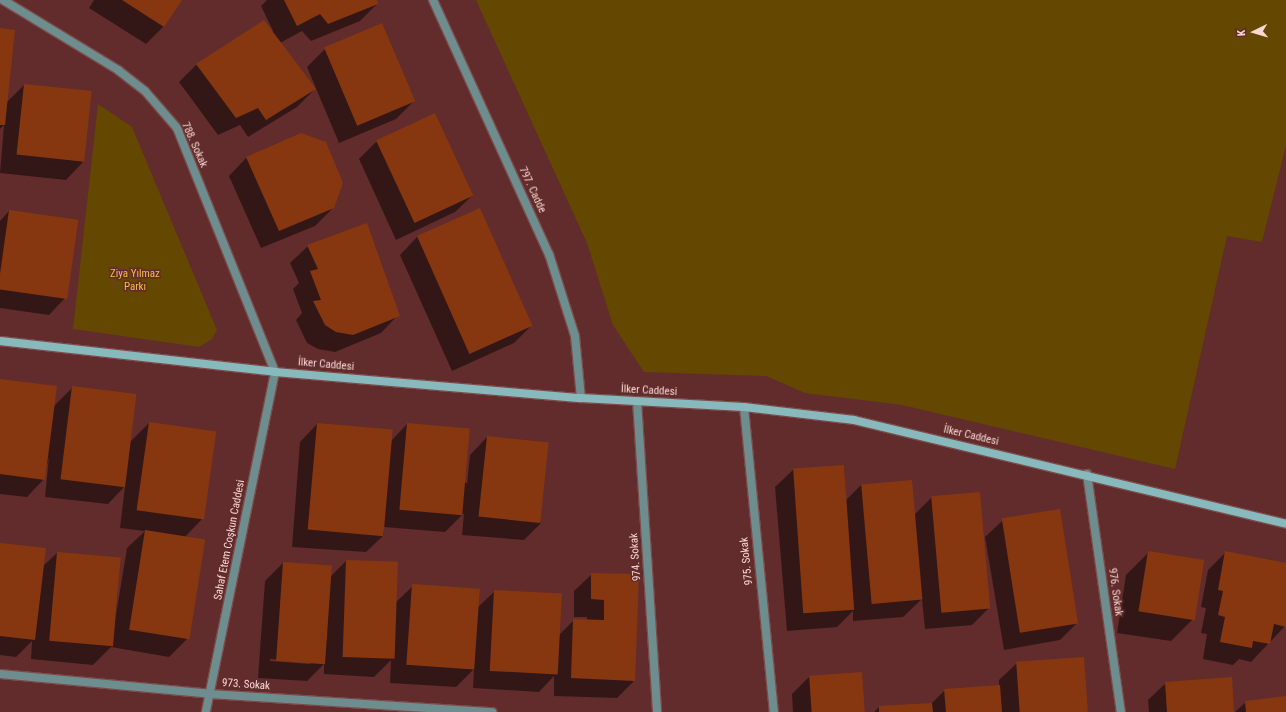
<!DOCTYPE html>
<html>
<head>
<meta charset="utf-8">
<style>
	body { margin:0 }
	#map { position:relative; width:1286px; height:712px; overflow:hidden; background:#612c2b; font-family:"Roboto Condensed",sans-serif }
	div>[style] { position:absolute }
	.green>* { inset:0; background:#644700 }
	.shadow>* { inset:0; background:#0007 }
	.building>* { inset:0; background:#873710; transform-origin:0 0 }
	.roads { filter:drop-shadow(1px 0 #7c4b4a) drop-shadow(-1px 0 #7c4b4a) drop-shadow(0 1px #7c4b4a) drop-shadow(0 -1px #7c4b4a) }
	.street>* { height:8px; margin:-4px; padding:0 4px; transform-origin:4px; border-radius:4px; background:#6e8d8f }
	.secondary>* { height:8px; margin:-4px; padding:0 4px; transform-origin:4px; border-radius:4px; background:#87b9bd }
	span { translate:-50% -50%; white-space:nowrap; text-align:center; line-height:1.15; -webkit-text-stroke:3px #612c2b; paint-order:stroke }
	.street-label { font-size:11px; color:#f9d7d5 }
	.park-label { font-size:11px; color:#f6be4a }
	.north { position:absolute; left:1234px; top:12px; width:40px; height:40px; -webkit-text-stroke:3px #612c2b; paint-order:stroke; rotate:265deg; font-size:11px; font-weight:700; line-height:16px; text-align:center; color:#f9d7d5 }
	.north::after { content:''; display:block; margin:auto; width:14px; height:18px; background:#f9d7d5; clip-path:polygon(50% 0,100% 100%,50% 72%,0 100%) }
</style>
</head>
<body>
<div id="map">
	<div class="green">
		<div style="clip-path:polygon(476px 0,1286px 0,1286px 146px,1262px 242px,1227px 236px,1175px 469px,902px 405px,805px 393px,766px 376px,644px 372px,613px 325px,587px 243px)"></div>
		<div style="clip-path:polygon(98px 104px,132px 127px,217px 330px,212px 339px,199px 347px,73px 329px)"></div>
	</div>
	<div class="shadow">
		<div style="clip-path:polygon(94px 0,180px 0,163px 27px,146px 44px,89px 8px)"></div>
		<div style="clip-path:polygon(267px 0,376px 0,377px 4px,360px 21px,311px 41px,302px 31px,280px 43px,315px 89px,297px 107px,248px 137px,240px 125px,218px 135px,179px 82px,197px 64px,273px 31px,261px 6px)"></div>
		<div style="clip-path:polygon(0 29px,6px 103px,24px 85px,83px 162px,66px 180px,0 173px,4px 125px,0 129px)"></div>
		<div style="clip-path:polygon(325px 49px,414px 101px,396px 119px,339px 143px,307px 67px)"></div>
		<div style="clip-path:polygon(435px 114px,473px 195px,455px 212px,396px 240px,359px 159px,376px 142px)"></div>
		<div style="clip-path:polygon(301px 134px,333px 208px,315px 226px,261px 248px,229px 176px,246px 158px)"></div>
		<div style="clip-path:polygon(479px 209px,531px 326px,514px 343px,452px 371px,400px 255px,417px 237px)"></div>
		<div style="clip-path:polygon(9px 211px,66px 297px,49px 315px,0 308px,0 221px)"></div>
		<div style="clip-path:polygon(308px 246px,398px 315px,381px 333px,335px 352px,318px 349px,307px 343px,296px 320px,302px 313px,293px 289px,299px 283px,290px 263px)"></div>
		<div style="clip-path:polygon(0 380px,54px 406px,73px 387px,130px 442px,149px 423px,202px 519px,184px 538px,187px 639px,169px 657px,111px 647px,93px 665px,31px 659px,32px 641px,16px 657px,0 655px,0 544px,42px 567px,57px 553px,120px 559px,116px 615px,127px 548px,145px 531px,120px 528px,125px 486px,108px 504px,45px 497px,49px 457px,44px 479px,27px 497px,0 494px)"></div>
		<div style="clip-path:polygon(317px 424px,391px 441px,407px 424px,467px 484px,470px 455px,487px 437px,541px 523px,524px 540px,462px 535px,464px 513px,445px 532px,384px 527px,384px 535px,366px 552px,292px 547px,300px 442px)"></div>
		<div style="clip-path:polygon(844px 466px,846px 500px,861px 485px,914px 515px,932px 497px,990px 607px,972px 625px,925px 629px,922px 599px,903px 617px,853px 621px,853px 611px,837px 627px,787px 631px,775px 487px,793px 470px)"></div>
		<div style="clip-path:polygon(1003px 520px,1077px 623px,1060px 640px,1004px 650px,985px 537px)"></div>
		<div style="clip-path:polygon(1149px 552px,1193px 619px,1171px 641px,1117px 633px,1126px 575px)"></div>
		<div style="clip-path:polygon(1226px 552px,1286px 564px,1285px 626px,1251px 662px,1239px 659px,1233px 665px,1203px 659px,1207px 634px,1201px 633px,1206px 608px,1201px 607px,1208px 570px)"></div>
		<div style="clip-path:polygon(evenodd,346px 561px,395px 603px,413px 586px,478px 607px,495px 591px,558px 636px,574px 620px,587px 621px,587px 617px,574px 617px,574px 591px,592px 574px,638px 575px,634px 681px,617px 698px,554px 696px,554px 676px,539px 692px,473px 688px,474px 669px,456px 687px,390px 683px,391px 660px,374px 677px,324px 674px,324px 664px,307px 681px,258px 678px,265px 581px,283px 563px,331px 566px,331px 576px,346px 561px,270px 659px,310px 662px,310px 664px,270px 661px,270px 659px)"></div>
		<div style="clip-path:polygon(1017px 663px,1087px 712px,874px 712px,879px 707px,931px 704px,945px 690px,999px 686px,999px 680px)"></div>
		<div style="clip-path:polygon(809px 677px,864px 712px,793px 712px,792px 694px)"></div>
		<div style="clip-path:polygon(1166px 683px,1233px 712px,1149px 712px,1148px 700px)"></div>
		<div style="clip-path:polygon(1286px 697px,1286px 712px,1235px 712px,1246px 702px)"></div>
	</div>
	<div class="building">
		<div style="clip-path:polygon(122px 0,182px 0,164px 27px)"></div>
		<div style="clip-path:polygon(284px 0,377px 0,378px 4px,328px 24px,320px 14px,297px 26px)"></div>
		<div style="clip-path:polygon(264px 20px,316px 89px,266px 120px,258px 108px,236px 118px,196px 64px)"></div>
		<div style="left:382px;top:23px;width:85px;height:63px;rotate:67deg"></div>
		<div style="clip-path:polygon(0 28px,15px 30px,5px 125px,0 125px)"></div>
		<div style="left:24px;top:84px;width:68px;height:71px;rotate:6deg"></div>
		<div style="left:435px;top:113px;width:91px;height:65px;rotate:65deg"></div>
		<div style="clip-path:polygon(301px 133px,326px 142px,343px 183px,334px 208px,279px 231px,246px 157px)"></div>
		<div style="left:480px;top:208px;width:129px;height:69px;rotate:66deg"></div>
		<div style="left:9px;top:210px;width:70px;height:80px;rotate:8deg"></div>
		<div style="clip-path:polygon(367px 223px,400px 316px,353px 335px,336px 332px,325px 325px,313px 301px,321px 300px,310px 271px,318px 269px,307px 245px)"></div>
		<div style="clip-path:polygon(0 379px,57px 386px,45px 480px,0 474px)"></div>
		<div style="left:72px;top:386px;width:65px;height:94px;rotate:7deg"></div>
		<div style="left:149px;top:422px;width:68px;height:89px;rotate:8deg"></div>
		<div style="left:317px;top:423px;width:76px;height:107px;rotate:5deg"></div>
		<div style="left:407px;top:423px;width:63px;height:87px;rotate:5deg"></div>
		<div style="left:487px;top:436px;width:62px;height:81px;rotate:6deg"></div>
		<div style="left:844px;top:465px;width:145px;height:51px;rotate:86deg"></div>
		<div style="left:912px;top:480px;width:120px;height:51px;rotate:85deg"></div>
		<div style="left:980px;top:492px;width:117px;height:49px;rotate:85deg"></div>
		<div style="left:1060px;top:509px;width:116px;height:59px;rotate:81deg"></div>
		<div style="left:145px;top:530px;width:61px;height:101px;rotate:9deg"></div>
		<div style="clip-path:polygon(0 543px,46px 548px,35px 640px,0 636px)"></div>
		<div style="left:1148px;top:551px;width:57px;height:61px;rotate:9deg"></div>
		<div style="clip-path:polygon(1225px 551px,1286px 563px,1286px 627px,1274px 624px,1270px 644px,1253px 641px,1252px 648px,1220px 642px,1225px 617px,1218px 615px,1223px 591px,1218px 590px)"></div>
		<div style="left:57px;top:552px;width:64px;height:89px;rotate:5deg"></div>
		<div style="left:346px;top:560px;width:52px;height:97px;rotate:2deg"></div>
		<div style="left:283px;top:562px;width:49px;height:99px;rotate:4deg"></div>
		<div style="clip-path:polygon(591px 573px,639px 574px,635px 681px,571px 678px,573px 619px,604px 620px,604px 600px,591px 599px)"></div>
		<div style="left:412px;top:584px;width:68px;height:81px;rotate:4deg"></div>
		<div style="left:494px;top:590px;width:68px;height:81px;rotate:3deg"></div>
		<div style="left:1084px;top:657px;width:55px;height:68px;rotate:86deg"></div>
		<div style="left:862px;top:672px;width:40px;height:53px;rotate:86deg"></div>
		<div style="clip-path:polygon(1232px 677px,1234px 712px,1167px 712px,1165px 682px)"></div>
		<div style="clip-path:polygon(1000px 685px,1002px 712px,946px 712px,944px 689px)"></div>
		<div style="clip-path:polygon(1286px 696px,1286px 712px,1246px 712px,1245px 701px)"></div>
		<div style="clip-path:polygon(932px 703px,933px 712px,879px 712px,879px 706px)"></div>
	</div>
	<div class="roads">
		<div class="street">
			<div style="left:3px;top:0;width:135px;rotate:31.3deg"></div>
			<div style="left:118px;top:70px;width:34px;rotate:38deg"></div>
			<div style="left:145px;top:91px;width:49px;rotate:49.1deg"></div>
			<div style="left:177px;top:128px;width:263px;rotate:68.1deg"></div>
			<div style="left:275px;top:372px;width:347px;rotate:101.5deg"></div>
			<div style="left:433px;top:0;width:279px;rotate:65.5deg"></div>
			<div style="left:549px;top:254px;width:86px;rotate:72.4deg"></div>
			<div style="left:575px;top:336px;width:62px;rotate:84.5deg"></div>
			<div style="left:637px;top:401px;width:312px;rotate:86.3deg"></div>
			<div style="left:744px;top:407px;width:306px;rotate:84.4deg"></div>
			<div style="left:1087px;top:474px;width:240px;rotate:81.9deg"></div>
			<div style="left:0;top:674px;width:211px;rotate:5.4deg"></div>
			<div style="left:210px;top:694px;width:283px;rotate:3.7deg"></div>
		</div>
		<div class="secondary">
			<div style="left:0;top:341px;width:277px;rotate:6.4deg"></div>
			<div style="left:275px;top:372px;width:307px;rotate:4.9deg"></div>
			<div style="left:581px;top:398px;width:163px;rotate:3.2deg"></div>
			<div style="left:744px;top:407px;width:111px;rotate:6.7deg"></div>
			<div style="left:854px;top:420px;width:444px;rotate:13.5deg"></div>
		</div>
	</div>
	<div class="street-label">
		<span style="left:194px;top:145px;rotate:66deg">788. Sokak</span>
		<span style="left:532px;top:190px;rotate:65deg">797. Cadde</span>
		<span style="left:326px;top:365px;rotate:5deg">İlker Caddesi</span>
		<span style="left:649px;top:391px;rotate:3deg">İlker Caddesi</span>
		<span style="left:971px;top:436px;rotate:13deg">İlker Caddesi</span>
		<span style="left:230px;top:540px;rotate:-79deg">Sahaf Etem Coşkun Caddesi</span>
		<span style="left:636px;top:557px;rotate:-94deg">974. Sokak</span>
		<span style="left:747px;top:561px;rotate:-96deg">975. Sokak</span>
		<span style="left:1115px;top:592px;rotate:82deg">976. Sokak</span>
		<span style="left:246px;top:685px;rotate:4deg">973. Sokak</span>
	</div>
	<div class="park-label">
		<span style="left:135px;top:281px">Ziya Yılmaz<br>Parkı</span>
	</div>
	<div class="north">K</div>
</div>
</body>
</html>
